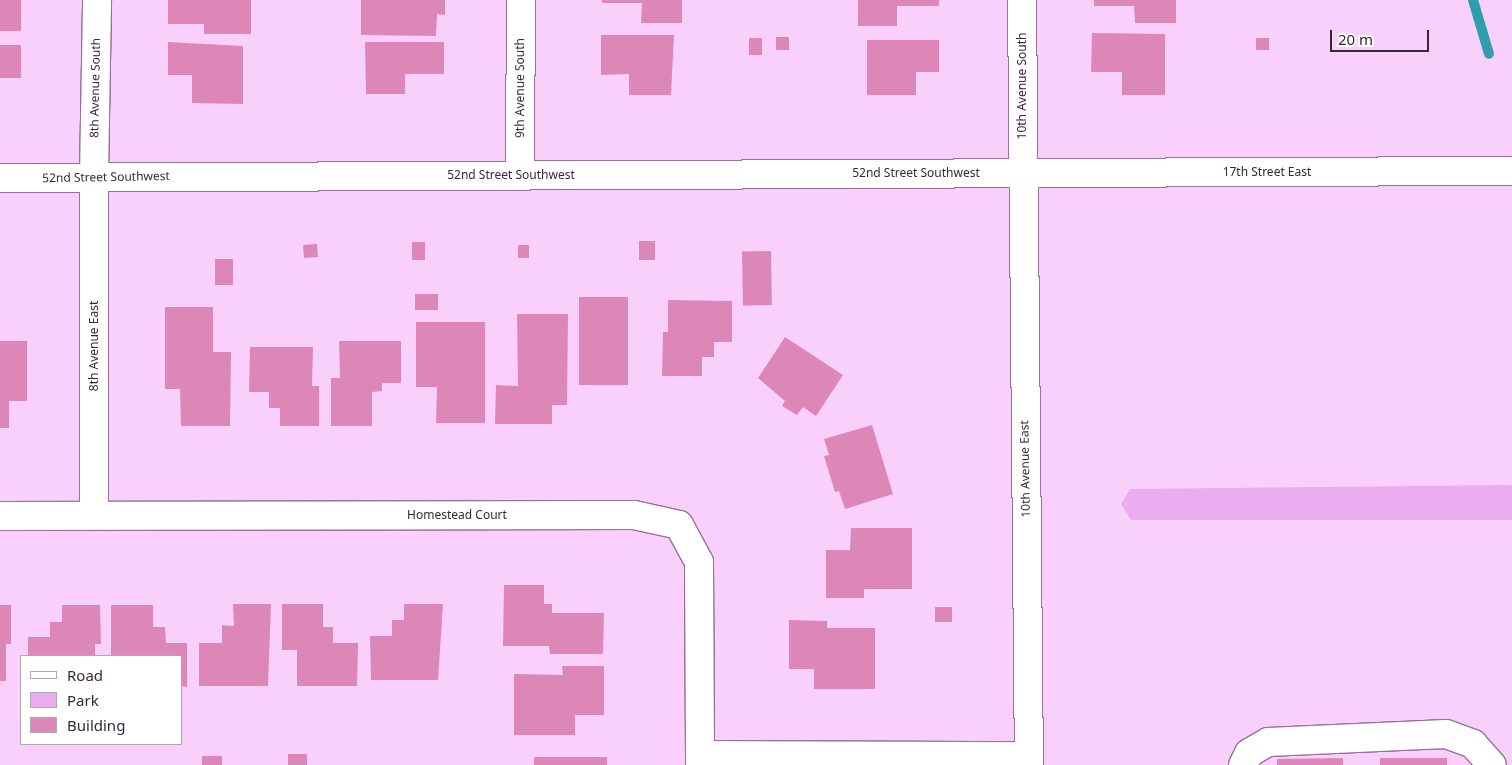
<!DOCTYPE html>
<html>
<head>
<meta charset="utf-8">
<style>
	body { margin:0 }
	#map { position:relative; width:1512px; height:765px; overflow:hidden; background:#f9d0fb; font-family:"Noto Sans",sans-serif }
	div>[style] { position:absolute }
	.green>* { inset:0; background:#ecacf0 }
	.stream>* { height:10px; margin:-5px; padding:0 5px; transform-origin:5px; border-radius:5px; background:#2e9faa }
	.building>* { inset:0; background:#dd87b9; transform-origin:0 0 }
	.roads { filter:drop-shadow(1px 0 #967198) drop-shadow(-1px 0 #967198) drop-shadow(0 1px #967198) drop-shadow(0 -1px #967198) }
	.minor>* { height:28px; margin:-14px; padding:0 14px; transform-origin:14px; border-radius:14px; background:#fff }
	span { translate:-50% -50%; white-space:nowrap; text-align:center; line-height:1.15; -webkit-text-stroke:4px #fff; paint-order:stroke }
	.street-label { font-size:12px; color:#372738 }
	.legend { position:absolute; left:20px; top:655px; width:162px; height:90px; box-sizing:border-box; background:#fff; border:1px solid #afa9af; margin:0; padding:6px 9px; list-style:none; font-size:15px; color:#372738 }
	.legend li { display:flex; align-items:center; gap:10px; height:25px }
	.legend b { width:25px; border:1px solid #afa9af }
	.scale { position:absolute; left:1330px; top:30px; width:99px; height:22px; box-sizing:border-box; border:2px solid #372738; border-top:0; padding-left:6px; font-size:15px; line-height:18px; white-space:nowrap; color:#372738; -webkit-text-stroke:4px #fff; paint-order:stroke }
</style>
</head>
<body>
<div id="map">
	<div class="green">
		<div style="clip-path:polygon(1512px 485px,1512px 520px,1131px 520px,1121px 504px,1130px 489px)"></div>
	</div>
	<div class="stream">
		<div style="left:1473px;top:0;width:56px;rotate:73.5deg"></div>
	</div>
	<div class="building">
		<div style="left:0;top:0;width:21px;height:31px"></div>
		<div style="clip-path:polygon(168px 0,251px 0,251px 34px,204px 34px,204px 24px,168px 24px)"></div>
		<div style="clip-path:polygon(361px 0,445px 0,445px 15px,437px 14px,436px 36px,361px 35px)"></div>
		<div style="clip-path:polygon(602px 0,682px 0,682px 23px,641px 23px,642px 3px,602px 3px)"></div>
		<div style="clip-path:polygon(858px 0,939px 0,939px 6px,897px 6px,897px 26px,858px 26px)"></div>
		<div style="clip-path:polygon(1094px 0,1176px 0,1176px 23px,1135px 23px,1134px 6px,1094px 6px)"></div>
		<div style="clip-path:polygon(1092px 33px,1165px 34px,1165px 95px,1122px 95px,1122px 72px,1091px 72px)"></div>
		<div style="clip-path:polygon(601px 35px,674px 35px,671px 95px,629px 95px,629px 74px,601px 75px)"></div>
		<div style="left:776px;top:37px;width:13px;height:13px"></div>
		<div style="left:749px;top:38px;width:13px;height:17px"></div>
		<div style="left:1256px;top:38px;width:13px;height:12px"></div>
		<div style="clip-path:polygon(867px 40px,939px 40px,939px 72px,916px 72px,916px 95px,867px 95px)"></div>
		<div style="clip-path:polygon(168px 42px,243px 46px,243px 104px,192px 103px,192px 75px,168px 75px)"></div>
		<div style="clip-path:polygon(365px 42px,444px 42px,444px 74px,405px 74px,405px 94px,366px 94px)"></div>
		<div style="left:0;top:45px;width:21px;height:33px"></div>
		<div style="left:639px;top:241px;width:16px;height:19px"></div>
		<div style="left:412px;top:242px;width:13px;height:18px"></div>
		<div style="left:317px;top:244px;width:13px;height:14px;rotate:86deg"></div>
		<div style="left:518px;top:245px;width:11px;height:13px"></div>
		<div style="left:771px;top:251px;width:54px;height:29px;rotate:89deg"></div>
		<div style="left:215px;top:259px;width:18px;height:26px"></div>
		<div style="left:415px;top:294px;width:23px;height:16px"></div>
		<div style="left:579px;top:297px;width:49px;height:88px"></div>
		<div style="clip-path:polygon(668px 300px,732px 301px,732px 342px,714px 342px,714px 357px,702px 357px,702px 376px,662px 376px,663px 332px,668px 332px)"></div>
		<div style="clip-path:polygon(165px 307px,213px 307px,213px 352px,231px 352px,230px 426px,181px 426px,180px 389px,165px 389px)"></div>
		<div style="clip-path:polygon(517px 314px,568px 314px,567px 405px,552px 405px,552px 424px,495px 424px,496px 385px,518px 386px)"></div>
		<div style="clip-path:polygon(416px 322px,485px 322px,485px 423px,436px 423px,437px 387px,416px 387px)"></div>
		<div style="clip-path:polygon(785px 337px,843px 375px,816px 416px,803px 407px,797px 415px,782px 406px,785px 401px,758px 378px)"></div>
		<div style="clip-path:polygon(0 341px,27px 341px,27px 401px,9px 401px,9px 428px,0 428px)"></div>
		<div style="clip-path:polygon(339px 341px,401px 341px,401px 383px,382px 383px,382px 391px,372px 392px,372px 426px,331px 426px,331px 378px,340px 378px)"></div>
		<div style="clip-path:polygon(250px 347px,313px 347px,312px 386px,319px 386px,319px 426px,280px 426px,280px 408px,269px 408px,269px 392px,249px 392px)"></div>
		<div style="clip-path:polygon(872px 425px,893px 494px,845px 509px,839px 491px,835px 492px,824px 456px,829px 455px,824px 439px)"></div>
		<div style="clip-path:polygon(851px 528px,912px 528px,912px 589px,864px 589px,864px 598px,826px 598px,826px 550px,850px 550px)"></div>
		<div style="clip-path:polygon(504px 585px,544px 585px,544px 604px,552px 604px,552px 613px,604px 613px,603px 654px,550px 654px,549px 646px,503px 646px)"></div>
		<div style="clip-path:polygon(233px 604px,271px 604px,268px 686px,199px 686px,199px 643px,222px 643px,222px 625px,234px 626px)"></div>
		<div style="clip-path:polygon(282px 604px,323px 604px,323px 627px,333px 627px,333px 643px,358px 643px,357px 686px,297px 686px,297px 650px,282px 650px)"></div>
		<div style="clip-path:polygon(404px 604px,443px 604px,438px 680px,371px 680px,370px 636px,392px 636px,392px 620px,404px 620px)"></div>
		<div style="clip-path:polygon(0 605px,11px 605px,11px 644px,6px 644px,6px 681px,0 681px)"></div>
		<div style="clip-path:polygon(62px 605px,100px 605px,101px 644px,95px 644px,95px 656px,28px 656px,28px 637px,50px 637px,50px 622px,62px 622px)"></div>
		<div style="clip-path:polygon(111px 605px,153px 605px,153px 627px,165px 627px,166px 643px,187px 643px,187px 687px,181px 686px,181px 656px,111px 656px)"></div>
		<div style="left:935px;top:607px;width:17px;height:15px"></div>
		<div style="clip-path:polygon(789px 620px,827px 621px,827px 628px,875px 628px,875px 689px,814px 689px,814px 669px,789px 669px)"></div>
		<div style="clip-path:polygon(562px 666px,604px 666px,604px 715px,575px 715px,575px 735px,514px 735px,514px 674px,563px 675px)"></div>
		<div style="left:288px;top:754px;width:19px;height:11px"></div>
		<div style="left:202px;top:756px;width:20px;height:9px"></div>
		<div style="left:534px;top:757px;width:73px;height:8px"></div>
		<div style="clip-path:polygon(1343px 758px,1343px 765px,1277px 765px,1277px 759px)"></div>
		<div style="left:1380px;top:758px;width:67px;height:7px"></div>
	</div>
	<div class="roads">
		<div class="minor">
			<div style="left:1022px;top:0;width:765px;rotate:89.48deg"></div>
			<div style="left:520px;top:175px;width:175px;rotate:-89.7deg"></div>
			<div style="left:0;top:178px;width:1512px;rotate:-0.27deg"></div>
			<div style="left:94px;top:515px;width:339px;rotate:-90deg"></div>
			<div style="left:94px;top:176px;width:176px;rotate:-89deg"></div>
			<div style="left:0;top:516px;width:634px;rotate:-0.09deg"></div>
			<div style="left:634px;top:515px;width:46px;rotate:12.5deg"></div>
			<div style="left:679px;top:525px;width:42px;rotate:61.6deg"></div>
			<div style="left:699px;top:562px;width:203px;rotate:89.7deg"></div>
			<div style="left:700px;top:755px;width:329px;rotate:0.2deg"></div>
			<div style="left:1243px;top:765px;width:13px;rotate:-63deg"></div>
			<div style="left:1249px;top:753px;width:22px;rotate:-30deg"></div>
			<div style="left:1268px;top:742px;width:178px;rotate:-2.6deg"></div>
			<div style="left:1446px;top:734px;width:29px;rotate:20deg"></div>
			<div style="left:1473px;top:744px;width:28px;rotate:48deg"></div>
		</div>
	</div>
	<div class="street-label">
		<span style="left:1022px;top:86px;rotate:-90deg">10th Avenue South</span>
		<span style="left:95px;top:88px;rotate:-89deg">8th Avenue South</span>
		<span style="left:520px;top:88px;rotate:-90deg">9th Avenue South</span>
		<span style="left:1267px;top:172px">17th Street East</span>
		<span style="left:916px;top:173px">52nd Street Southwest</span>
		<span style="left:511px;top:175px">52nd Street Southwest</span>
		<span style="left:106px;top:177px;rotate:-1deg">52nd Street Southwest</span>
		<span style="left:94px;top:346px;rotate:-90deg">8th Avenue East</span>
		<span style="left:1025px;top:469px;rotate:-91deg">10th Avenue East</span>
		<span style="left:457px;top:515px">Homestead Court</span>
	</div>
	<ul class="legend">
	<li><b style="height:6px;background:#fff"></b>Road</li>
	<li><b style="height:14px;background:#ecacf0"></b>Park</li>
	<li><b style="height:14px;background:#dd87b9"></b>Building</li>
	</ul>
	<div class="scale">20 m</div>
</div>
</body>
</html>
